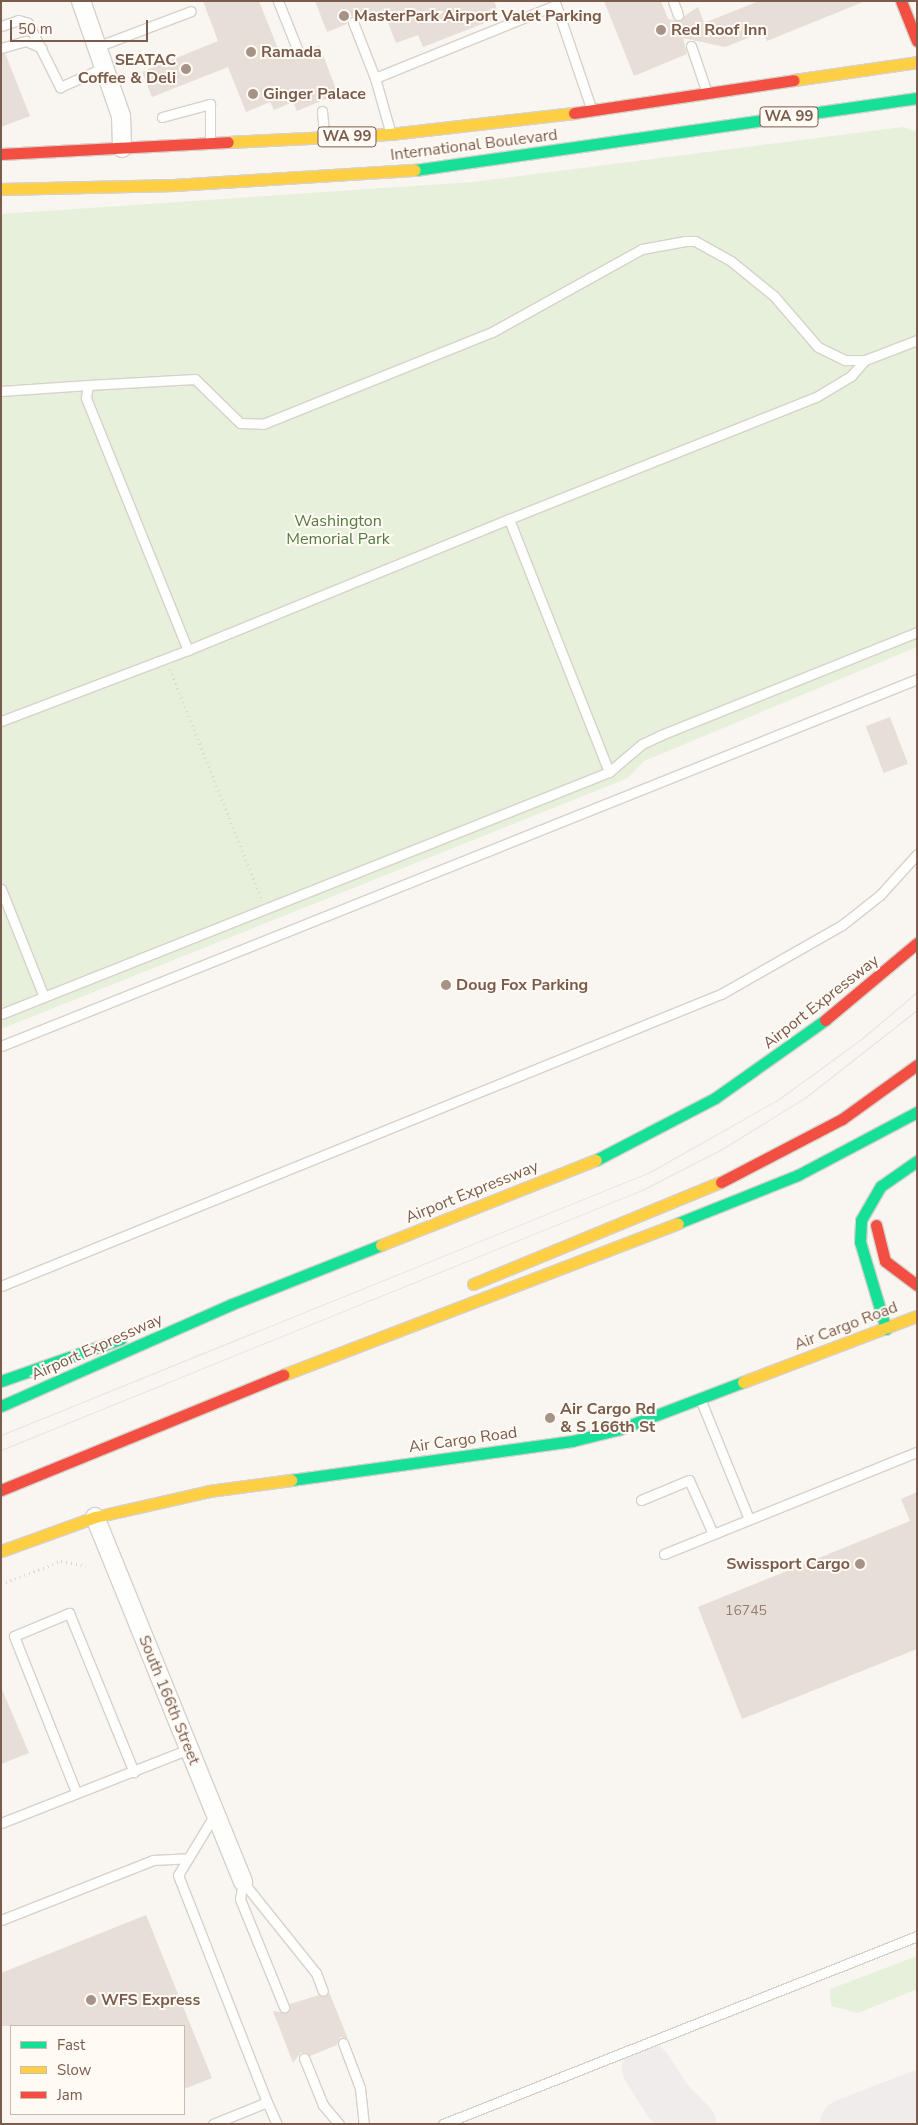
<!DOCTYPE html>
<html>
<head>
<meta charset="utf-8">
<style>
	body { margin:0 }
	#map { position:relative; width:918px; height:2125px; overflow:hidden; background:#f9f5f0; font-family:"Nunito Sans",sans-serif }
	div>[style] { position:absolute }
	.green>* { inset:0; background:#e7f0db }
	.taxiway>* { height:50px; margin:-25px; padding:0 25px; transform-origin:25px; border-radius:25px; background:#f0ecec }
	.building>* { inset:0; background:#e6ded7; transform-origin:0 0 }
	.path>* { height:3px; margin-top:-1.5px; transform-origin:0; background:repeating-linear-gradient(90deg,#dcd5d0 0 1px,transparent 0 5px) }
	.roads { filter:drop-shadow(1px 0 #d7d1cb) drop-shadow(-1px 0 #d7d1cb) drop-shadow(0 1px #d7d1cb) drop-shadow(0 -1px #d7d1cb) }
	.lane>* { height:9px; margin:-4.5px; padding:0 4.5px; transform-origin:4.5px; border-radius:4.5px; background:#fefefd }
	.street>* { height:18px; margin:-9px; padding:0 9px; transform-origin:9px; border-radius:9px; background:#fefefd }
	.fast>* { height:11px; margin:-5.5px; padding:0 5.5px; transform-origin:5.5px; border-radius:5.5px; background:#16e098 }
	.slow>* { height:11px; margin:-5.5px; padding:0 5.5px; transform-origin:5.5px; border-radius:5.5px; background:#ffcf43 }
	.jam>* { height:11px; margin:-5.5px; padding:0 5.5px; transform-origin:5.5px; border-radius:5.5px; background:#f24e42 }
	.tram>* { height:1px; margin:-0.5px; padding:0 0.5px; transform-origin:0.5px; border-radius:0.5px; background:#e6e3e7 }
	.dots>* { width:14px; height:14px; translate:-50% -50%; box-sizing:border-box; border:2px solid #fffaf3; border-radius:50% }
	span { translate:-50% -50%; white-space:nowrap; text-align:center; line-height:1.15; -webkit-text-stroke:4px #fffaf3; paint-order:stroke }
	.number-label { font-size:14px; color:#977e72 }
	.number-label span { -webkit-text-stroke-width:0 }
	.shield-label span { padding:1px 4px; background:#fffaf3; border:1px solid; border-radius:4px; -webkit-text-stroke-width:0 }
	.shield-label { font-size:15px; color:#7a5c4d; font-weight:700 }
	.poi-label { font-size:16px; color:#7a5c4d; font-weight:700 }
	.left { translate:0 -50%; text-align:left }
	.right { translate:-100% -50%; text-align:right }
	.street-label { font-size:16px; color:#7a5c4d }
	.park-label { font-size:16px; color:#537a41 }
	.frame { position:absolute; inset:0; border:2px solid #7a5c4d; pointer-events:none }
	.legend { position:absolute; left:10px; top:2025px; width:175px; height:90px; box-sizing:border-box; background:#fffaf3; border:1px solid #cabbb1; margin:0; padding:6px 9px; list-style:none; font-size:15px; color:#7a5c4d }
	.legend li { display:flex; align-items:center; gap:10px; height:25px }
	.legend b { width:25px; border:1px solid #cabbb1 }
	.scale { position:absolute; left:10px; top:20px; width:138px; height:22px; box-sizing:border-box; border:2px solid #7a5c4d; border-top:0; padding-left:6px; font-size:15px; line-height:18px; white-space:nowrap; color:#7a5c4d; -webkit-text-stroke:4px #fffaf3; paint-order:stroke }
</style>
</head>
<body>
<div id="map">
	<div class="green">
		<div style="clip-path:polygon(903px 127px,917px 132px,917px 647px,644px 761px,628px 778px,1px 1029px,1px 214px,473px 182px)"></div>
		<div style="clip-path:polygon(917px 1956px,917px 1989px,858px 2013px,831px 2006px,830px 1989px)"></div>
	</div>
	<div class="taxiway">
		<div style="left:647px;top:2068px;width:39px;rotate:58deg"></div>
		<div style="left:668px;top:2101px;width:33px;rotate:45deg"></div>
		<div style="left:845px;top:2124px;width:77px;rotate:-21.3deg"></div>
	</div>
	<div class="building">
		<div style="clip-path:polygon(203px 1px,259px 1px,282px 59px,300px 57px,319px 45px,338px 94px,297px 111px,293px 102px,274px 110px,270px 102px,246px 112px,228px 67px,152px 97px,142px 72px,218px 41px)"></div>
		<div style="clip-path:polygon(315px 1px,494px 1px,500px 17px,423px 47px,418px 35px,396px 43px,383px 10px,359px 19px,351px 16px,347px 24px,327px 32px)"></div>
		<div style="clip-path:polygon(604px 1px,661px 1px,668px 19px,677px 21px,698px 7px,704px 23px,759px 1px,863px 2px,767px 41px,763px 32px,725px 47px,683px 38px,687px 54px,634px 76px)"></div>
		<div style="clip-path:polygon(5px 53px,30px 116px,1px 127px,1px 54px)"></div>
		<div style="left:890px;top:717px;width:50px;height:26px;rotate:69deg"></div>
		<div style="clip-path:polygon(917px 1492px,917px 1649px,742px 1719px,698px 1607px,910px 1521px,901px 1499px)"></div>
		<div style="clip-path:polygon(1px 1687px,29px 1753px,1px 1764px)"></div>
		<div style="clip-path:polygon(146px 1915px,212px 2078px,184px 2089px,184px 2026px,1px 2026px,1px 1973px)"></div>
		<div style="clip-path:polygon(329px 1992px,348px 2039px,340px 2037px,337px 2045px,310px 2056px,301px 2052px,293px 2063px,273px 2011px,286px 2013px,290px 2004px)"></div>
	</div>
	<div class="path">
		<div style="left:170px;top:669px;width:246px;rotate:68.3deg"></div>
		<div style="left:1px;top:1584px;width:64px;rotate:-21deg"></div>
		<div style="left:61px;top:1561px;width:25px;rotate:11deg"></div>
	</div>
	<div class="roads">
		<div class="lane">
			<div style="left:278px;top:1px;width:54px;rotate:68.2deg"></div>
			<div style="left:673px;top:1px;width:15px;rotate:70deg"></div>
			<div style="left:353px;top:22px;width:60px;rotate:68.6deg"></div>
			<div style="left:1px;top:26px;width:18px;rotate:-19deg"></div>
			<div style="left:18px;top:20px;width:10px;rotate:17deg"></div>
			<div style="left:28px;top:23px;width:72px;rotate:63.4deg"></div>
			<div style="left:60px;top:87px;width:49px;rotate:-24deg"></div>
			<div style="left:99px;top:46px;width:98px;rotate:-20.8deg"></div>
			<div style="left:691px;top:46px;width:46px;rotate:71.2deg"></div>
			<div style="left:1px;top:48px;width:26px;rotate:-16deg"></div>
			<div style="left:26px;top:41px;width:17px;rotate:24deg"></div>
			<div style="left:322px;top:111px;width:24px;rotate:85deg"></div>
			<div style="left:162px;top:117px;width:50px;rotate:-15.2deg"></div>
			<div style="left:210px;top:104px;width:36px;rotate:90deg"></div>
			<div style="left:390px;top:131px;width:55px;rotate:-105.8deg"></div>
			<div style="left:375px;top:78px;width:195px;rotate:-22deg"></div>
			<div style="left:556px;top:5px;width:109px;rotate:71.2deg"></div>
			<div style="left:88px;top:385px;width:107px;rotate:-3.2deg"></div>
			<div style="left:195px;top:379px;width:63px;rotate:44.4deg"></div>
			<div style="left:240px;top:423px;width:23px;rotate:2deg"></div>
			<div style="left:263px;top:424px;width:247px;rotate:-21.9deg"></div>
			<div style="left:492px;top:332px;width:171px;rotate:-29deg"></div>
			<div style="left:642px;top:249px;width:44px;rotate:-10.5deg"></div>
			<div style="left:685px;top:241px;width:10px"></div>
			<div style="left:695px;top:241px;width:41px;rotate:29.1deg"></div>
			<div style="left:731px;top:261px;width:55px;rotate:39.1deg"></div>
			<div style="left:774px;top:296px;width:67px;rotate:49.2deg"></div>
			<div style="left:818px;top:347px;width:30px;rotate:26deg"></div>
			<div style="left:845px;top:360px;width:20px"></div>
			<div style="left:1px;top:391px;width:87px;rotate:-3.9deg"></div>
			<div style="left:88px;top:385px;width:13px;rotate:99deg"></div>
			<div style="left:86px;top:398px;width:272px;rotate:68deg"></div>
			<div style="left:1px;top:721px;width:200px;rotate:-20.8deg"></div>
			<div style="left:188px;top:650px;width:347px;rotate:-22.2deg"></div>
			<div style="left:609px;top:772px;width:272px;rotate:-111.6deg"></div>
			<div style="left:509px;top:519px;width:330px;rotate:-21.7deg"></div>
			<div style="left:816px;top:397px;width:41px;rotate:-31deg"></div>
			<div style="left:851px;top:376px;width:21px;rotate:-49deg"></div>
			<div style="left:865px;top:360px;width:56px;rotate:-21deg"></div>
			<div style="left:1px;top:889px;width:116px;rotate:68.3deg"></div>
			<div style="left:1px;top:1014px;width:654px;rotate:-21.7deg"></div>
			<div style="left:609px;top:772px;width:43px;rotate:-40.3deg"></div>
			<div style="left:642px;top:744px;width:21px;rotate:-25deg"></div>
			<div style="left:661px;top:735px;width:276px;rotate:-21.9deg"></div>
			<div style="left:1px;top:1046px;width:987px;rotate:-21.83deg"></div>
			<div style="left:1px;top:1286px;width:777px;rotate:-22.08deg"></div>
			<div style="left:721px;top:994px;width:139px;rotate:-29.7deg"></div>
			<div style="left:842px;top:925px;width:48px;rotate:-38.3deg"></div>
			<div style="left:880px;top:895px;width:55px;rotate:-47.9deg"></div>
			<div style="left:701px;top:1401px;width:127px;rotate:67.9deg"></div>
			<div style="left:641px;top:1500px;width:52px;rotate:-22.6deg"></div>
			<div style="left:689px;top:1480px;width:59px;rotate:66deg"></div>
			<div style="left:664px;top:1554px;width:273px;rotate:-22deg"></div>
			<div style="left:76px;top:1792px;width:168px;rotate:-111.7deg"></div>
			<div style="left:14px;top:1636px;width:60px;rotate:-22.7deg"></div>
			<div style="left:69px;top:1613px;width:172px;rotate:67.8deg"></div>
			<div style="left:215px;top:1814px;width:71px;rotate:121.2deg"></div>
			<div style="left:178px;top:1875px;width:244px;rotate:68.6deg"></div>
			<div style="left:1px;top:1823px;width:202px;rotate:-21.5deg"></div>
			<div style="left:243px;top:1882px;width:117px;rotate:51.3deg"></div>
			<div style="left:316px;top:1973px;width:19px;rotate:69deg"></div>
			<div style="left:243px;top:1882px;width:17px;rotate:100deg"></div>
			<div style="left:240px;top:1899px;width:117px;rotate:67.8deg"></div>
			<div style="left:1px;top:1920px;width:163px;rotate:-21.5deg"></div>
			<div style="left:153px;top:1860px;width:35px;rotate:-3deg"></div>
			<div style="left:343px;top:2043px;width:48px;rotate:69.3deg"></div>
			<div style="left:360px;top:2088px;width:36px;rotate:84deg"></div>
			<div style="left:304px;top:2058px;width:51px;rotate:68deg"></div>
			<div style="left:323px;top:2105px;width:25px;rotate:50deg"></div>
			<div style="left:213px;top:2124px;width:58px;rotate:-22.2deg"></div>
			<div style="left:267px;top:2102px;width:24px;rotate:66deg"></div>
			<div style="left:443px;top:2124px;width:510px;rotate:-21.63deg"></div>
		</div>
		<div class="street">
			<div style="left:81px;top:1px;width:122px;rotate:70.8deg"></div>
			<div style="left:121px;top:116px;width:32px;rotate:88deg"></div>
			<div style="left:95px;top:1517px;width:394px;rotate:67.9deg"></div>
		</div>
		<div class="fast">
			<div style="left:415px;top:170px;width:507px;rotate:-8.16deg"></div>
			<div style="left:596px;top:1160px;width:134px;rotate:-27.5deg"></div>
			<div style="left:715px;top:1098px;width:135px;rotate:-35.3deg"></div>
			<div style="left:678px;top:1223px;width:129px;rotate:-21.8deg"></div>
			<div style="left:798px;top:1175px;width:135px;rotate:-27.9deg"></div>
			<div style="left:886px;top:1329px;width:91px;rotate:-106.6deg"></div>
			<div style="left:860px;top:1242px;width:22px;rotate:-87deg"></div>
			<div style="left:861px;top:1220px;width:39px;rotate:-60deg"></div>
			<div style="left:881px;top:1186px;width:44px;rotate:-34.8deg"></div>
			<div style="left:1px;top:1381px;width:127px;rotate:-19.3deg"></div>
			<div style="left:1px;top:1406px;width:253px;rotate:-23.8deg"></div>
			<div style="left:232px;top:1304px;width:160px;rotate:-21.6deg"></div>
			<div style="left:291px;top:1480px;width:284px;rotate:-7.9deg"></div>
			<div style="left:572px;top:1441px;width:49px;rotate:-14deg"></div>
			<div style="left:620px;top:1429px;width:132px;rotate:-20.9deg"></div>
		</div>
		<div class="slow">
			<div style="left:794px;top:80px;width:124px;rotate:-8.3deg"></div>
			<div style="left:228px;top:142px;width:162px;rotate:-2.8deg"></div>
			<div style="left:390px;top:134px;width:185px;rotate:-6.5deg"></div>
			<div style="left:1px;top:189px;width:174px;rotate:-1.3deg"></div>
			<div style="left:175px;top:185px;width:240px;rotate:-3.6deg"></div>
			<div style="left:381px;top:1245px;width:231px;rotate:-21.6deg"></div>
			<div style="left:473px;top:1284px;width:268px;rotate:-22.4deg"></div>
			<div style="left:283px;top:1375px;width:423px;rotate:-21deg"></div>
			<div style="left:743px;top:1382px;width:186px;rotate:-20.8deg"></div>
			<div style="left:1px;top:1551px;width:100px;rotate:-19.9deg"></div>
			<div style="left:95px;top:1517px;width:117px;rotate:-12.8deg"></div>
			<div style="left:209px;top:1491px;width:83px;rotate:-7.6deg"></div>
		</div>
		<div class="jam">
			<div style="left:901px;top:1px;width:43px;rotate:68.2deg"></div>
			<div style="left:574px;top:113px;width:222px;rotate:-8.5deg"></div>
			<div style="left:1px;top:154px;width:227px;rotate:-3deg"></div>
			<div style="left:825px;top:1020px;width:120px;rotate:-39.9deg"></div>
			<div style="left:721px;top:1182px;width:136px;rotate:-27.5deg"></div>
			<div style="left:842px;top:1119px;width:92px;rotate:-35.8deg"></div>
			<div style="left:876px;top:1225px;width:37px;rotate:76deg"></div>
			<div style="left:885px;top:1261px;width:40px;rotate:37deg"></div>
			<div style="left:1px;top:1490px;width:305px;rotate:-22.2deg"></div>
		</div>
	</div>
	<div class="tram">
		<div style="left:1px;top:1435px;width:700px;rotate:-22.06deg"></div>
		<div style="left:650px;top:1172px;width:148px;rotate:-29.5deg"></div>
		<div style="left:779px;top:1099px;width:100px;rotate:-36.1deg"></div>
		<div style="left:860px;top:1040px;width:75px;rotate:-40.1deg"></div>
		<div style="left:1px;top:1450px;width:692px;rotate:-22.08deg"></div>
		<div style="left:642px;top:1190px;width:90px;rotate:-27.1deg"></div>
		<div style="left:722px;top:1149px;width:99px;rotate:-31.8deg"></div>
		<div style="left:806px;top:1097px;width:141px;rotate:-38.1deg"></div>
	</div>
	<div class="dots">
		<div style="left:344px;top:16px;background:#a69286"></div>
		<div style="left:661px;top:30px;background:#a69286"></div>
		<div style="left:251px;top:52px;background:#a69286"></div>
		<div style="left:186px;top:69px;background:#a69286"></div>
		<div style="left:253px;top:94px;background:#a69286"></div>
		<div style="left:446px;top:985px;background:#a69286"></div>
		<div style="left:550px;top:1418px;background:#a69286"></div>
		<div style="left:860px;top:1564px;background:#a69286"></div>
		<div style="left:91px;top:2000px;background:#a69286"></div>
	</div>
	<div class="number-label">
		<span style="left:746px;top:1611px">16745</span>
	</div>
	<div class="shield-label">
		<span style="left:789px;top:117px">WA 99</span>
		<span style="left:347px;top:137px">WA 99</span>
	</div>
	<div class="poi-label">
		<span class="left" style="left:354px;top:16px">MasterPark Airport Valet Parking</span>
		<span class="left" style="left:671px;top:30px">Red Roof Inn</span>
		<span class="left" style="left:261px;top:52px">Ramada</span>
		<span class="right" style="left:176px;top:69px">SEATAC<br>Coffee &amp; Deli</span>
		<span class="left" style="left:263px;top:94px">Ginger Palace</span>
		<span class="left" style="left:456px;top:985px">Doug Fox Parking</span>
		<span class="left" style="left:560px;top:1418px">Air Cargo Rd<br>&amp; S 166th St</span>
		<span class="right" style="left:850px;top:1564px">Swissport Cargo</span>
		<span class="left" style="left:101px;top:2000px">WFS Express</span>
	</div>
	<div class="street-label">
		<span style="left:474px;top:145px;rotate:-7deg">International Boulevard</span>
		<span style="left:821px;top:1002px;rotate:-38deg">Airport Expressway</span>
		<span style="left:472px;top:1192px;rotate:-22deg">Airport Expressway</span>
		<span style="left:846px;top:1326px;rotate:-21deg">Air Cargo Road</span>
		<span style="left:97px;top:1347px;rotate:-24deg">Airport Expressway</span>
		<span style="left:463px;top:1440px;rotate:-8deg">Air Cargo Road</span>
		<span style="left:169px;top:1700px;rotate:68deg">South 166th Street</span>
	</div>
	<div class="park-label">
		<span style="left:338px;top:530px">Washington<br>Memorial Park</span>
	</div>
	<div class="frame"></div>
	<ul class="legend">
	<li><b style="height:6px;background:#16e098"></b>Fast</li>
	<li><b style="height:6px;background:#ffcf43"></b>Slow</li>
	<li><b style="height:6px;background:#f24e42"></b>Jam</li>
	</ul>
	<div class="scale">50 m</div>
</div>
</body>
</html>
